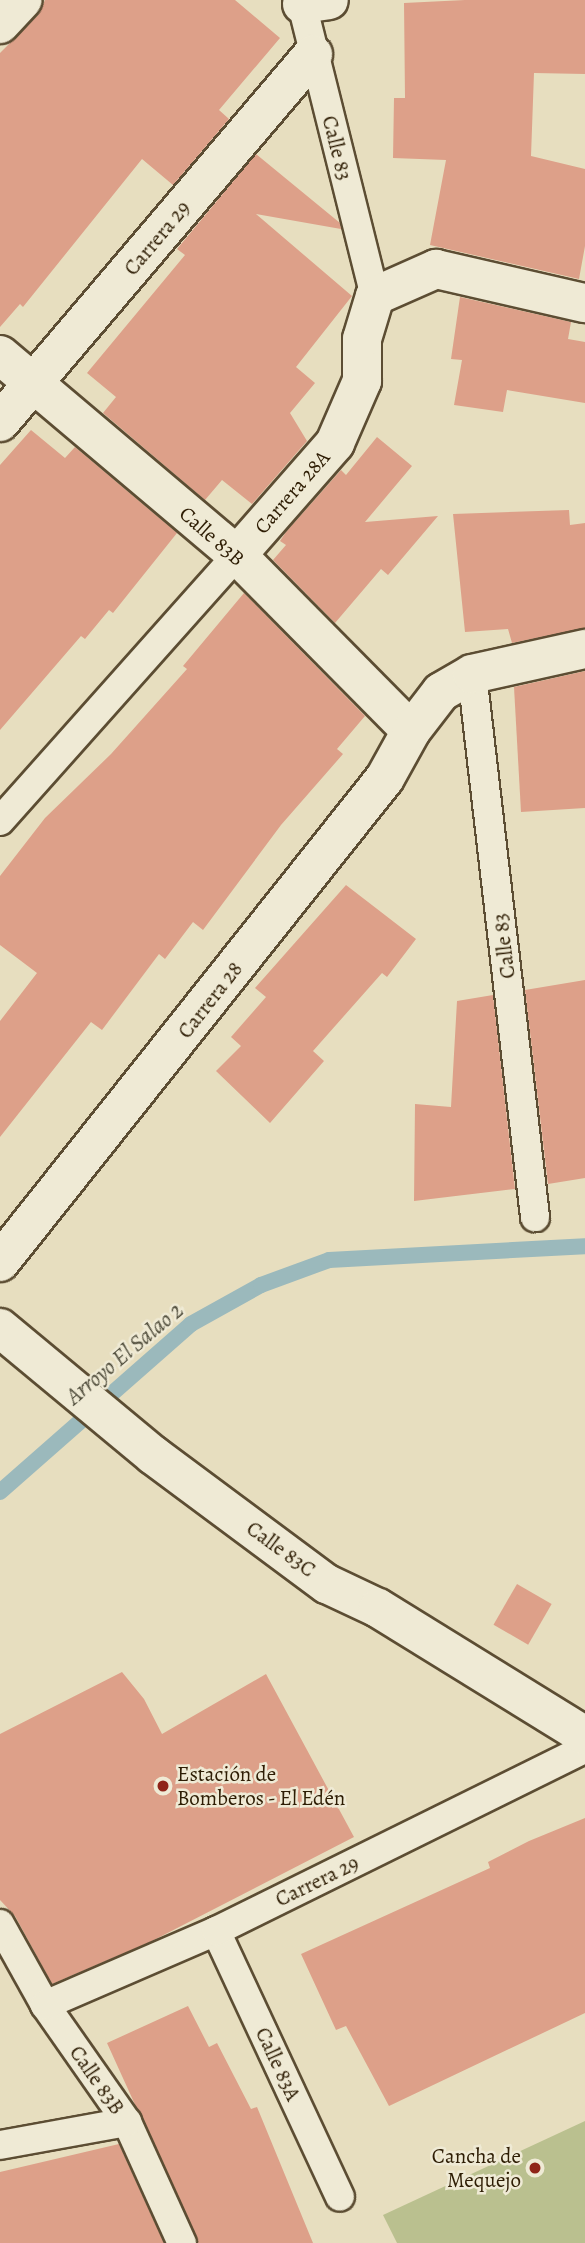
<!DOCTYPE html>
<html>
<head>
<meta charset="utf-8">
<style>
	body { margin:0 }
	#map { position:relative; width:585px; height:2243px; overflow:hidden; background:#e7debf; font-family:Alegreya,serif }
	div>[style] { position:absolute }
	.green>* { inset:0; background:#bac08f }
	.stream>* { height:16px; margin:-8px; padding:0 8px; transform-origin:8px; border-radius:8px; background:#9bb9bc }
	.building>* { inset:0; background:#dda089; transform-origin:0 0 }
	.roads { filter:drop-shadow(2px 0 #5c4d33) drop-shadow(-2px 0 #5c4d33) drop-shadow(0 2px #5c4d33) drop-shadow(0 -2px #5c4d33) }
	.service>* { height:28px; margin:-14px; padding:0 14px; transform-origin:14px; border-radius:14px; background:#efead5 }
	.minor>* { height:38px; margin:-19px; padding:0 19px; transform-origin:19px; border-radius:19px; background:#efead5 }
	.tertiary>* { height:38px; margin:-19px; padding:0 19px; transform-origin:19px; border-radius:19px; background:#efead5 }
	.dots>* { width:19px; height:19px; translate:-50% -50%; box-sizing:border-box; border:4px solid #efead5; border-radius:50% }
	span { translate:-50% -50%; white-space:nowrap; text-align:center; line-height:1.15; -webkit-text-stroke:5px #efead5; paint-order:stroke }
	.street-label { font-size:21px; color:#2e1d04 }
	.poi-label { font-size:21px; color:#2e1d04 }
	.left { translate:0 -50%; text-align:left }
	.right { translate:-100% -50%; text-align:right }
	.water-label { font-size:23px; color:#4f4c3b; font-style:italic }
</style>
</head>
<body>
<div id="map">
	<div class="green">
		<div style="clip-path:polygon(585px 2121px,585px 2243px,397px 2243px,383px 2215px)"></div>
	</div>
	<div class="stream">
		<div style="left:0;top:1492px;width:254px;rotate:-41.3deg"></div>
		<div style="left:191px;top:1324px;width:80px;rotate:-29.1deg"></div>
		<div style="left:261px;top:1285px;width:72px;rotate:-20.2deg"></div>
		<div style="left:329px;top:1260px;width:256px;rotate:-3.1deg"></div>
	</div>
	<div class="building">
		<div style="clip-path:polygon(45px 0,235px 0,280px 38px,219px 110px,229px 119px,173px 185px,142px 159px,23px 307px,20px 304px,0 327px,0 53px,38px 15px)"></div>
		<div style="clip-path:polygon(465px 0,585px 0,585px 74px,534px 73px,531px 156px,585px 169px,585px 246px,579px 279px,430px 245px,446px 160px,393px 158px,394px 98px,405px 98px,404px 3px)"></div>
		<div style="clip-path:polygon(256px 154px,340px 223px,341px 229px,256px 214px,352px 296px,296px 367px,315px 383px,290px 413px,307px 441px,252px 504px,222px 480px,205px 500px,103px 413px,116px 397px,87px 373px,185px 255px,177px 249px)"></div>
		<div style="clip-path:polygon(460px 297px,571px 322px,568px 339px,585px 342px,585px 403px,507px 390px,503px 412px,454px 405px,462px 360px,451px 359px)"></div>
		<div style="clip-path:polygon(31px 430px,65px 458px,75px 447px,177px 533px,113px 613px,109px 610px,85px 639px,81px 636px,0 730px,0 465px)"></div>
		<div style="clip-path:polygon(377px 437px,412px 466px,365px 522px,438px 516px,388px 575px,381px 569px,335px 623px,273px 560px,286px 545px,280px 541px,286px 532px,341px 470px,346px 475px)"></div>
		<div style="clip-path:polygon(569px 510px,570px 525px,585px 523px,585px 628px,512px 643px,508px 629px,465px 632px,453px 514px)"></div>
		<div style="clip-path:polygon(244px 593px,365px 716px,337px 749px,343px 754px,281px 825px,203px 930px,193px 922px,165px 959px,159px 954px,102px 1030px,91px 1022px,0 1137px,0 1021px,37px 973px,0 945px,0 876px,45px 818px,111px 754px,187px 669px,183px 666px)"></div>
		<div style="clip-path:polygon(585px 671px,585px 808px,521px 812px,514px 687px)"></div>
		<div style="clip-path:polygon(346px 885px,416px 939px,387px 977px,382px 973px,313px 1051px,324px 1061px,270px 1123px,216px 1071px,241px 1046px,231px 1037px,266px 997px,255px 988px)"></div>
		<div style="clip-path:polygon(585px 980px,585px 1178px,548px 1184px,525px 990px)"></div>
		<div style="clip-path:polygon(493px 995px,515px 1189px,414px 1201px,415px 1104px,451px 1107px,457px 1001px)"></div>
		<div style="left:517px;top:1584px;width:40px;height:47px;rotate:30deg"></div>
		<div style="clip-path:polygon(122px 1672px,144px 1699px,162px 1734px,266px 1674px,354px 1837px,150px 1942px,52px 1984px,15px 1916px,0 1900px,0 1734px)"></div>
		<div style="clip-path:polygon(585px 1818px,585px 2013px,389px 2106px,346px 2026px,336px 2030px,301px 1954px,490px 1868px,488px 1862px,529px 1841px)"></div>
		<div style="clip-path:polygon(188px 2006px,209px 2047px,217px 2043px,251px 2109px,257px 2107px,313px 2243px,198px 2243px,107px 2043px)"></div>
		<div style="clip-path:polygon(119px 2144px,164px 2243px,0 2243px,0 2172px)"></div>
	</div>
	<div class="roads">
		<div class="service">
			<div style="left:301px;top:0;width:305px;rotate:76deg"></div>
			<div style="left:472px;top:674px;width:547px;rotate:83.38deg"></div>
			<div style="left:0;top:821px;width:356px;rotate:-48.3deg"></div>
			<div style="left:0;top:1924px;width:93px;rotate:60.9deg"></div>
			<div style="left:45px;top:2005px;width:143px;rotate:55deg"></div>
			<div style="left:127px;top:2122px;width:133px;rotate:65.6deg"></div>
			<div style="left:216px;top:1931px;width:293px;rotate:65deg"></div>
			<div style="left:45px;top:2005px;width:186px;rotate:-23.4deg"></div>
			<div style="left:216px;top:1931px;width:411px;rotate:-26.3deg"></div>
			<div style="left:0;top:2145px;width:129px;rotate:-10.3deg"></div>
		</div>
		<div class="minor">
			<div style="left:302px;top:4px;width:27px;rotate:-8deg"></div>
			<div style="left:0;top:24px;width:33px;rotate:-47deg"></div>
			<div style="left:0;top:355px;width:310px;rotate:40.2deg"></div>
			<div style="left:237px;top:555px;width:247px;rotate:45.3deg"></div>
			<div style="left:0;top:422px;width:483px;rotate:-49.6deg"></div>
			<div style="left:237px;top:555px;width:149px;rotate:-48.8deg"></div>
			<div style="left:335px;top:443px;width:68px;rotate:-66.5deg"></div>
			<div style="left:362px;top:381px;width:42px;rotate:-90deg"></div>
			<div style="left:362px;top:339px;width:45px;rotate:-73.2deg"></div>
			<div style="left:375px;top:296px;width:67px;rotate:-23.9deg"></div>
			<div style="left:436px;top:269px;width:153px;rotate:12.9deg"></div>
			<div style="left:0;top:1262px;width:618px;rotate:-51.5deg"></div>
			<div style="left:385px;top:778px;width:54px;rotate:-61deg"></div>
			<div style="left:411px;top:731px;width:49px;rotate:-52.4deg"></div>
			<div style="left:441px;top:692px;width:36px;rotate:-30deg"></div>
			<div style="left:472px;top:674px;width:116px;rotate:-12.5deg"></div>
		</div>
		<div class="tertiary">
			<div style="left:0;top:1328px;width:199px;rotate:39.7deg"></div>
			<div style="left:153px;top:1455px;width:217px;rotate:36.6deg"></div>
			<div style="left:327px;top:1584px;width:56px;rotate:25.2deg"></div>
			<div style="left:378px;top:1608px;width:243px;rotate:31.7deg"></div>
		</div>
	</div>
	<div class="dots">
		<div style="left:163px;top:1786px;background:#8f2418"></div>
		<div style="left:535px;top:2168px;background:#8f2418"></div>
	</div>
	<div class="street-label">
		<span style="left:337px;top:148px;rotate:76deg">Calle 83</span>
		<span style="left:157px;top:238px;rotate:-50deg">Carrera 29</span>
		<span style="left:292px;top:492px;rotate:-49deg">Carrera 28A</span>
		<span style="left:212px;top:536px;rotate:41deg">Calle 83B</span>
		<span style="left:504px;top:946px;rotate:-97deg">Calle 83</span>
		<span style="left:210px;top:1000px;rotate:-52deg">Carrera 28</span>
		<span style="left:281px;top:1549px;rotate:36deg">Calle 83C</span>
		<span style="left:317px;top:1881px;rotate:-26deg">Carrera 29</span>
		<span style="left:278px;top:2064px;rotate:65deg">Calle 83A</span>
		<span style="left:97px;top:2080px;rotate:55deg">Calle 83B</span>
	</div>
	<div class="poi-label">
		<span class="left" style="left:177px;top:1786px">Estación de<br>Bomberos - El Edén</span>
		<span class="right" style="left:521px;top:2168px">Cancha de<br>Mequejo</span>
	</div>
	<div class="water-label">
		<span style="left:125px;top:1354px;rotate:-40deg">Arroyo El Salao 2</span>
	</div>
</div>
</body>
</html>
